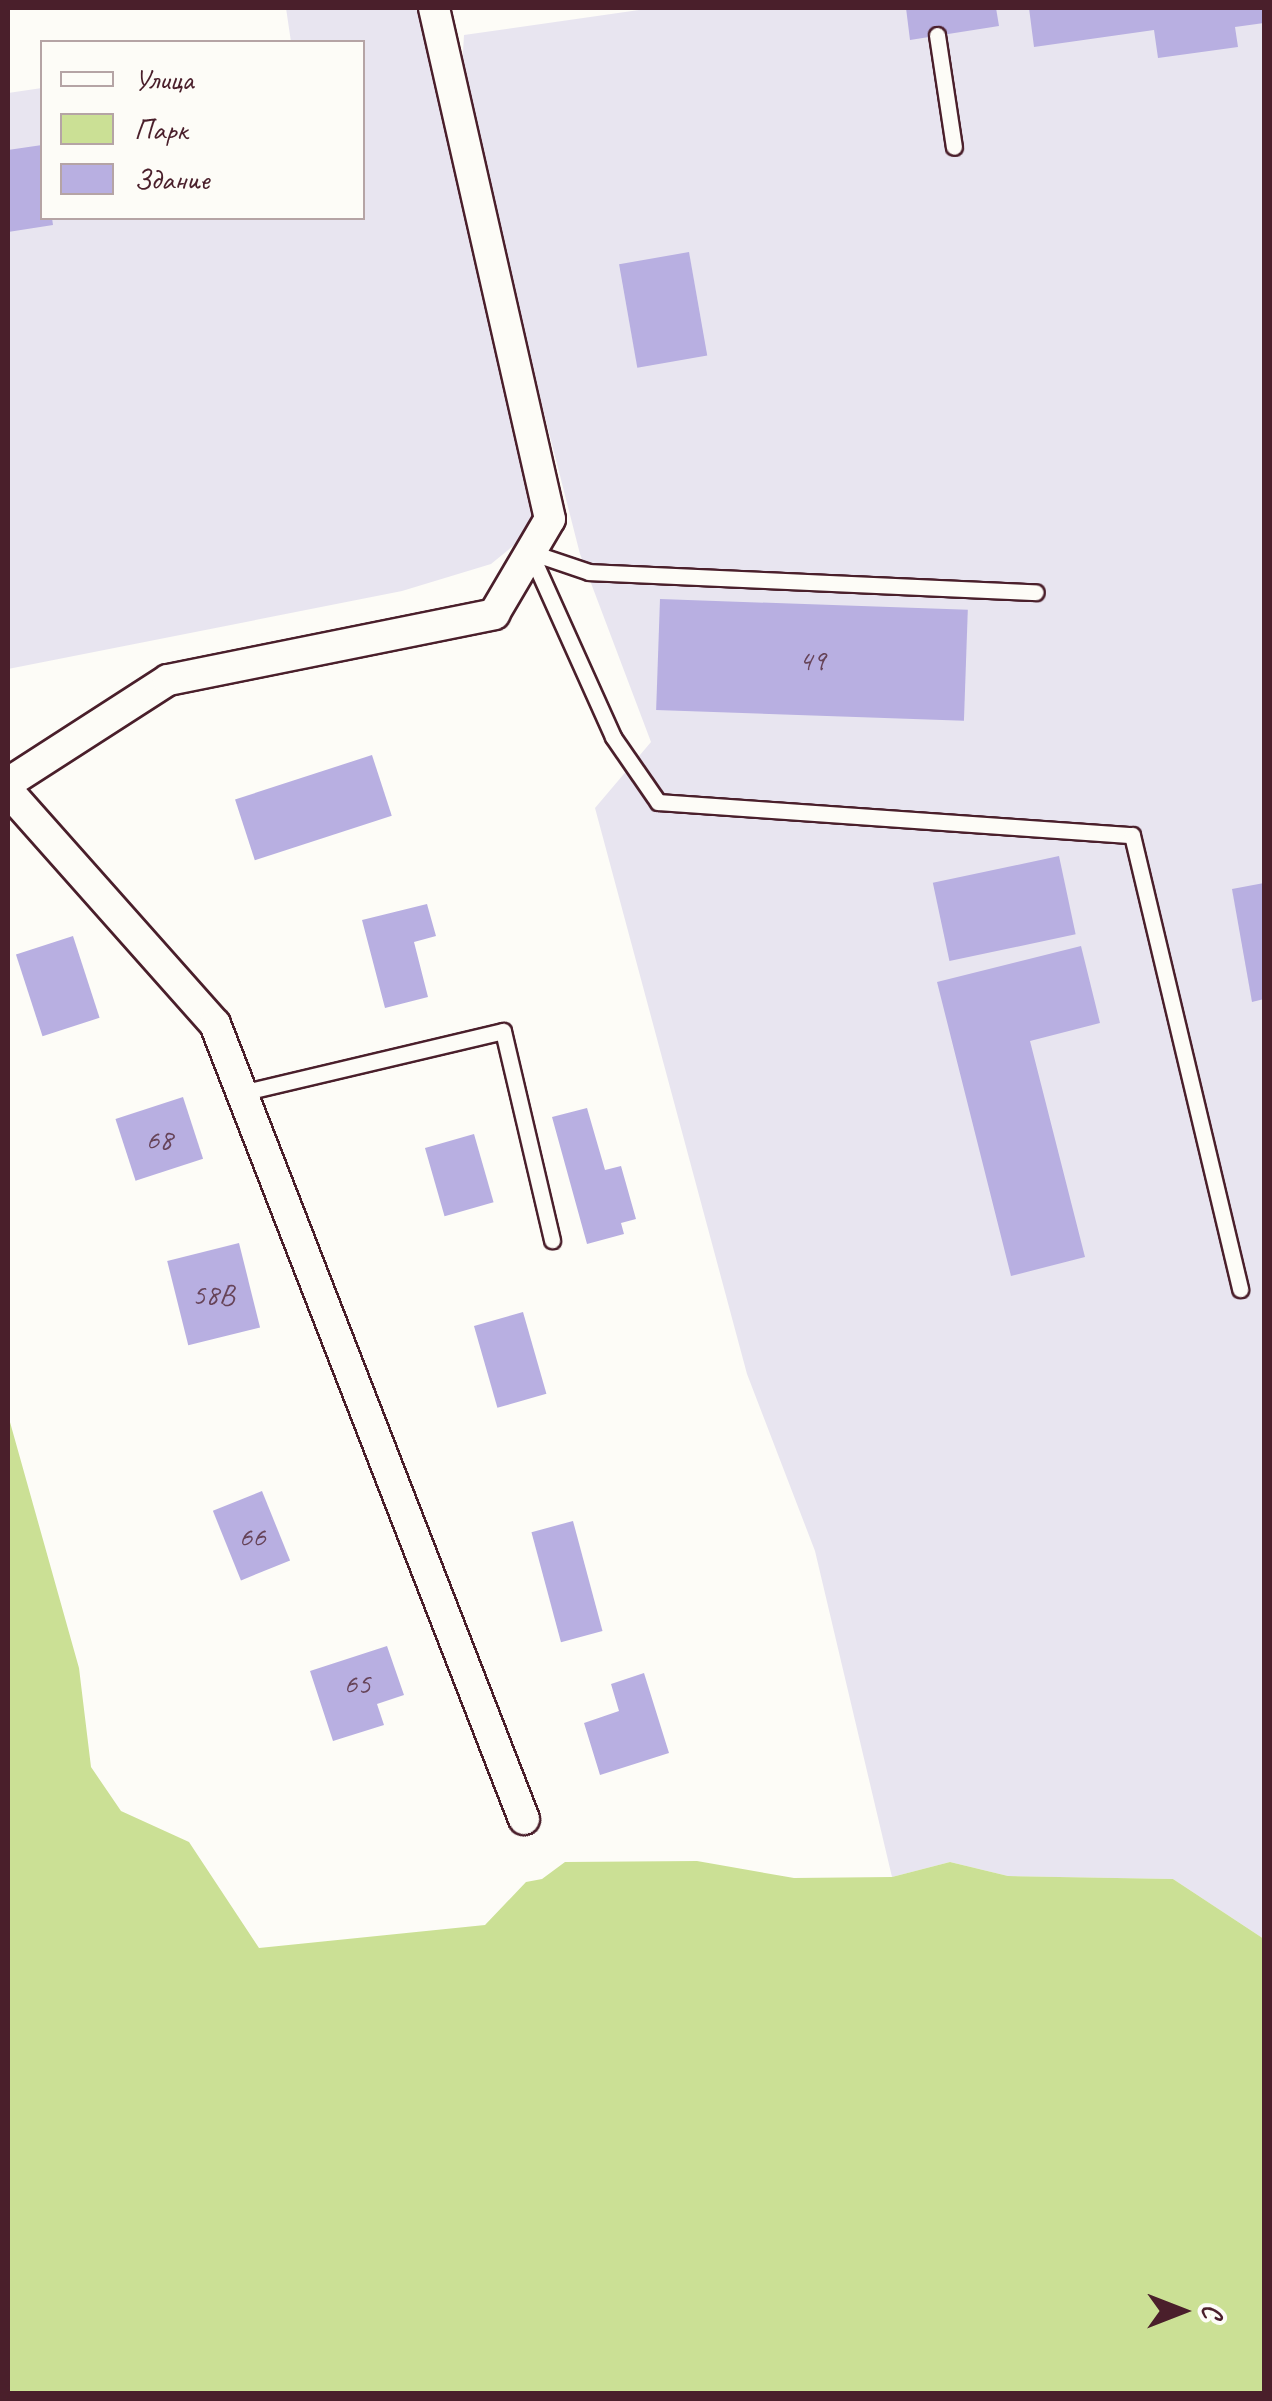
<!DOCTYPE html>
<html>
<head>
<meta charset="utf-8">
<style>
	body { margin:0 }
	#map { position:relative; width:1272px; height:2401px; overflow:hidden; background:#fdfcf7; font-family:Caveat,sans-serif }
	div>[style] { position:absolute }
	.built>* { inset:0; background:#e8e5f0 }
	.green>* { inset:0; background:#cbe095 }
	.building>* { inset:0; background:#b8afe1; transform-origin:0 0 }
	.roads { filter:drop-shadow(2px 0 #4a1f2b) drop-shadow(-2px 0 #4a1f2b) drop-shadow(0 2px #4a1f2b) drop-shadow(0 -2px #4a1f2b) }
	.lane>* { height:15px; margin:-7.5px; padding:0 7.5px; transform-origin:7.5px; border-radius:7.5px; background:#fdfcf7 }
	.street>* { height:30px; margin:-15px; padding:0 15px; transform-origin:15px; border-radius:15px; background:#fdfcf7 }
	span { translate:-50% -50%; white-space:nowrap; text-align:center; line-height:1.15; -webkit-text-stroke:8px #fdfcf7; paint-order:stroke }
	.number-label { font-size:30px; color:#664358 }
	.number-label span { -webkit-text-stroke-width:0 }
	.frame { position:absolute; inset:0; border:10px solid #4a1f2b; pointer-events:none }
	.legend { position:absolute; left:40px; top:40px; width:325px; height:180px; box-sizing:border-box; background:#fdfcf7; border:2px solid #b5a4a5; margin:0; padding:12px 18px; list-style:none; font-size:30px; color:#4a1f2b }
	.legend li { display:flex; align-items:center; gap:20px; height:50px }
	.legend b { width:50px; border:2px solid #b5a4a5 }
	.north { position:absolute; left:1132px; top:2261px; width:100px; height:100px; -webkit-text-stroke:8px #fdfcf7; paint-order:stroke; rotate:90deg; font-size:28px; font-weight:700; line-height:40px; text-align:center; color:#4a1f2b }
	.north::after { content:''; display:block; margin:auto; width:35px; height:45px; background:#4a1f2b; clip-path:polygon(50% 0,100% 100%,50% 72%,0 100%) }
</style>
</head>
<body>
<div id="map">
	<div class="built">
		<div style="clip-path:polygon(286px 8px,420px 8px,535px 528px,491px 564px,402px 591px,8px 669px,8px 93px,42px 88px,42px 218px,362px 218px,362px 42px,291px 42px)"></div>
		<div style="clip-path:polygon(653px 8px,1264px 8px,1264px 1939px,1173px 1879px,1008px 1876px,950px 1862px,892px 1877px,815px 1551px,747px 1374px,595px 808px,651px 742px,580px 554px,461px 88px,464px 35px)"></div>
	</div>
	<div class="green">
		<div style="clip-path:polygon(8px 1415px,79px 1668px,91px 1767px,121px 1811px,189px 1842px,259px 1948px,485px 1925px,526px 1882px,542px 1879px,565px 1862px,697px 1861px,794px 1878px,892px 1877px,950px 1862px,1008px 1876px,1173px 1879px,1264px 1939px,1264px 2393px,8px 2393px)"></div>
	</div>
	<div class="building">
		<div style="clip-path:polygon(906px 8px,996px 8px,999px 26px,910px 40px)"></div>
		<div style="clip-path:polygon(1029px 8px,1264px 8px,1264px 23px,1235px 27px,1238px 47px,1158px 58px,1154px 30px,1034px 47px)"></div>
		<div style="clip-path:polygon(42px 145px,42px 218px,52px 218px,53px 225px,8px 232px,8px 150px)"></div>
		<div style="left:689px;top:252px;width:105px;height:71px;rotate:80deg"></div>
		<div style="left:660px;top:599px;width:308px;height:111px;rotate:2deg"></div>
		<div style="left:372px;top:755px;width:64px;height:144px;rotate:72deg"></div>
		<div style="left:1059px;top:856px;width:80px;height:129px;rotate:78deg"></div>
		<div style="clip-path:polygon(1264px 883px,1264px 999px,1252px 1002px,1232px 889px)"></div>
		<div style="clip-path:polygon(427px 904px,436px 936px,414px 942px,428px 997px,385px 1008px,362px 920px)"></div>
		<div style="left:73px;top:936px;width:86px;height:60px;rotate:72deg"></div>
		<div style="clip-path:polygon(1081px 946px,1100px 1023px,1030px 1041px,1085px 1257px,1011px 1276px,937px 982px)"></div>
		<div style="left:183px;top:1097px;width:65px;height:71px;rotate:72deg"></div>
		<div style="clip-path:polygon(587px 1108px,605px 1170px,621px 1166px,636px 1219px,621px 1223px,624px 1234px,587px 1244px,552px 1117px)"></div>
		<div style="left:474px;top:1134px;width:71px;height:51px;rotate:74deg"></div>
		<div style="left:239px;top:1243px;width:87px;height:74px;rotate:76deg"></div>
		<div style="left:523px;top:1312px;width:85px;height:51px;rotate:74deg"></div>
		<div style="left:262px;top:1491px;width:75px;height:53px;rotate:68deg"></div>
		<div style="left:573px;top:1521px;width:114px;height:43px;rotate:75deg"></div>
		<div style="clip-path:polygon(387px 1646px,404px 1695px,377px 1704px,384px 1725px,333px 1741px,310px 1671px)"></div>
		<div style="clip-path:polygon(644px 1673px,669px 1753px,600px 1775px,584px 1723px,619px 1711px,611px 1684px)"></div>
	</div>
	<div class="roads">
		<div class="lane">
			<div style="left:937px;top:35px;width:113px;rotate:81.4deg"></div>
			<div style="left:530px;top:552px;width:203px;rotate:65.8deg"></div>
			<div style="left:613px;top:737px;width:79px;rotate:55.3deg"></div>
			<div style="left:658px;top:802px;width:475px;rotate:4deg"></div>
			<div style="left:1132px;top:835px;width:467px;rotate:76.6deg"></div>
			<div style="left:530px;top:552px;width:62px;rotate:18.7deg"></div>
			<div style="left:589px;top:572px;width:447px;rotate:2.6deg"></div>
			<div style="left:241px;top:1093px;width:269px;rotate:-13.3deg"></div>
			<div style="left:503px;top:1031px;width:215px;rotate:76.8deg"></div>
		</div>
		<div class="street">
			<div style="left:8px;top:783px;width:190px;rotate:-32.8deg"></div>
			<div style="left:168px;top:680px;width:333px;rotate:-11.4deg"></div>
			<div style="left:494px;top:614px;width:110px;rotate:-59.5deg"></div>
			<div style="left:550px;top:519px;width:524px;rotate:-102.79deg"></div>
			<div style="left:8px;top:791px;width:312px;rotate:48.4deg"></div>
			<div style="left:215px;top:1024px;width:853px;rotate:68.76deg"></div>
		</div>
	</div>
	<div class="number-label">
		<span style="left:812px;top:660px">49</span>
		<span style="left:159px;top:1139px">68</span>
		<span style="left:213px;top:1294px">58В</span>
		<span style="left:252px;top:1536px">66</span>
		<span style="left:357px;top:1683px">65</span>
	</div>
	<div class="frame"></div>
	<ul class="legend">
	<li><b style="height:12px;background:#fdfcf7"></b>Улица</li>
	<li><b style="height:28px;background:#cbe095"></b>Парк</li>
	<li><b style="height:28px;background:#b8afe1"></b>Здание</li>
	</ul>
	<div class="north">С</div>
</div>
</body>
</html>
